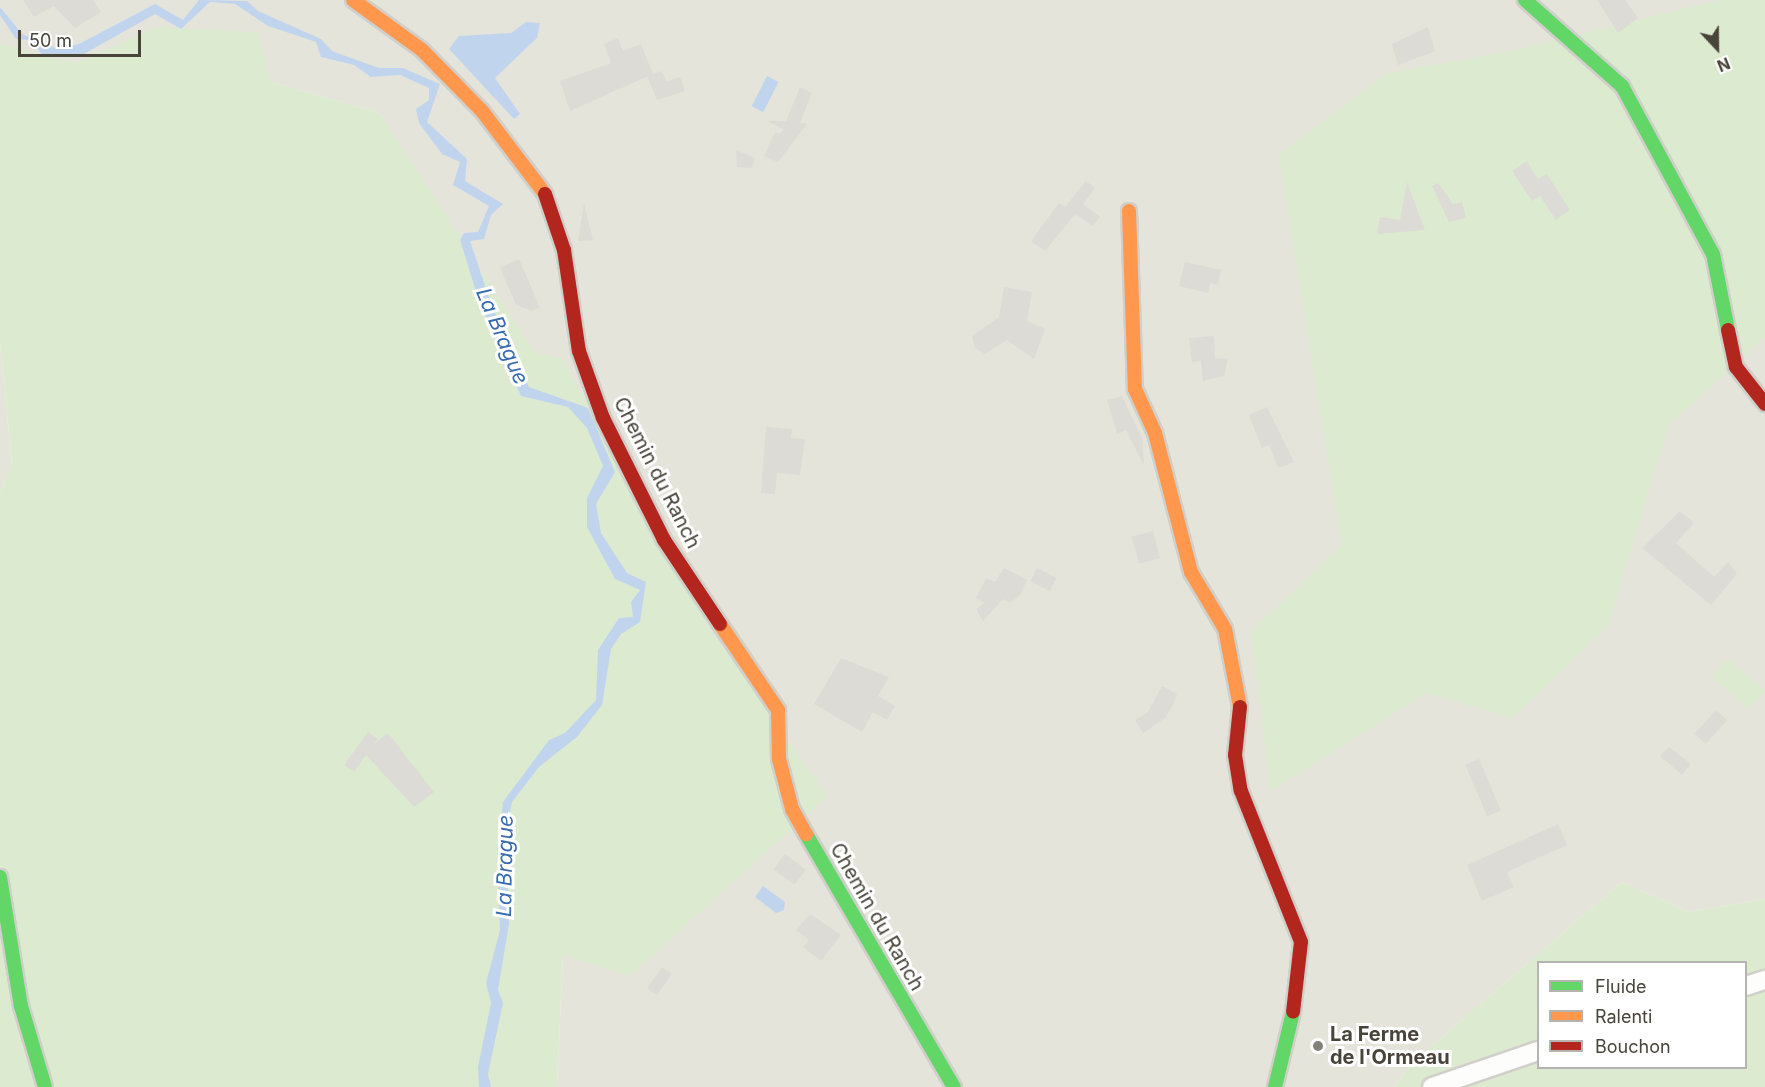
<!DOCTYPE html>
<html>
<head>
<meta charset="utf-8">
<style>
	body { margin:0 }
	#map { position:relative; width:1765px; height:1087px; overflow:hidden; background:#f2f2ed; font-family:Inter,sans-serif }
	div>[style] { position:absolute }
	.residential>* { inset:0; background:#e5e4db }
	.green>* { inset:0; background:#dcebcf; transform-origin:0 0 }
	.water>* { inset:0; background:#c0d5ed; transform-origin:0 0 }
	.building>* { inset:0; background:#dcdbd6; transform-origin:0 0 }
	.roads { filter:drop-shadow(2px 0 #d0cfca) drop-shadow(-2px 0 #d0cfca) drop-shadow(0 2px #d0cfca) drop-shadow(0 -2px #d0cfca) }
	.street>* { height:18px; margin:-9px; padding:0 9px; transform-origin:9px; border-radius:9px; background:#fdfdfc }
	.fast>* { height:14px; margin:-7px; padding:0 7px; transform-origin:7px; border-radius:7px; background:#63d668 }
	.slow>* { height:14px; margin:-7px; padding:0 7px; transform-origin:7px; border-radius:7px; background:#ff974d }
	.jam>* { height:14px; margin:-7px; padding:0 7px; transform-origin:7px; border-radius:7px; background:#b3261e }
	.dots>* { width:16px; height:16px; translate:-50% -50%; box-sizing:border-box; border:3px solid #fff; border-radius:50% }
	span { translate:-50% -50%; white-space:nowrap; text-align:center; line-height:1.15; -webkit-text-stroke:6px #fff; paint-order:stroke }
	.street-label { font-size:20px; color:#484439 }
	.poi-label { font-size:20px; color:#484439; font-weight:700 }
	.left { translate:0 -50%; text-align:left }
	.water-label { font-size:21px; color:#376baf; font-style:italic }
	.legend { position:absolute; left:1537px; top:961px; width:210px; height:108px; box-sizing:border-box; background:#fff; border:2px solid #b6b4b0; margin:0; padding:8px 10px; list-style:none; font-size:18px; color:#484439 }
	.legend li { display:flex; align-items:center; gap:12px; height:30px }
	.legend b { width:30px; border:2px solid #b6b4b0 }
	.north { position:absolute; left:1687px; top:18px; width:60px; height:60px; -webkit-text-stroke:4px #fff; paint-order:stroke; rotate:158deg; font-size:16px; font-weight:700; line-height:24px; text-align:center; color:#484439 }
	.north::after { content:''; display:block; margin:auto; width:21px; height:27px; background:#484439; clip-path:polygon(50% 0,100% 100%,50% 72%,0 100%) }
	.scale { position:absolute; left:18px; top:30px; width:123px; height:27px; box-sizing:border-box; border:3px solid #484439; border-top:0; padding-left:8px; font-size:18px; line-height:21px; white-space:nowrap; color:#484439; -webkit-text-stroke:4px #fff; paint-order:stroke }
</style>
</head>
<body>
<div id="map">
	<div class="residential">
		<div style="clip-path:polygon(0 0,1765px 0,1765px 899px,1689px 912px,1622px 882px,1411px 1064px,1394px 1087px,557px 1087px,563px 955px,711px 631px,380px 113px,271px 82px,158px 27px,76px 63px,5px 48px,0 44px)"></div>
		<div style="clip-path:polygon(0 342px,12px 464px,0 492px)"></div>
	</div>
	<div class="green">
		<div style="clip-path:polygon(1720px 0,1765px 0,1765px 337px,1669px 425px,1608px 626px,1513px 718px,1427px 693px,1271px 791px,1251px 632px,1342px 545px,1279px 155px,1385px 74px,1515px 50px)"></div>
		<div style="clip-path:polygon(157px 27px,258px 32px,271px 82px,380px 113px,534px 352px,562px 358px,711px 631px,828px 796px,630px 976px,563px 955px,557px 1087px,0 1087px,0 492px,12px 463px,0 342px,0 44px,76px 63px)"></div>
		<div style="left:1728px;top:659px;width:49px;height:24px;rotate:41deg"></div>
		<div style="clip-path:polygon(evenodd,1622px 882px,1689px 912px,1765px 899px,1765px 1087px,1394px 1087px,1411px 1064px,1622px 882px,1538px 962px,1746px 962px,1746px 1068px,1538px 1068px,1538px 962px)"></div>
	</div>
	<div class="water">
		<div style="clip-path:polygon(199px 0,247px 1px,258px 11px,321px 39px,332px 51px,379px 68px,403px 68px,440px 84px,427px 122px,467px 159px,465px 181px,503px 204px,491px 215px,484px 239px,470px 241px,491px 303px,529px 387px,588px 408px,615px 472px,596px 504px,601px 533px,627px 573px,646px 582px,640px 622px,621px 634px,611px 649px,602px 705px,577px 737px,539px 767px,512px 802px,506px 832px,509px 924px,498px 990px,503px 1003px,488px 1074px,491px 1087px,479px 1087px,478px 1067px,491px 1003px,486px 983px,500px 930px,497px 852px,503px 802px,549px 740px,565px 733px,596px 700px,598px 650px,619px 618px,633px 617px,631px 602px,640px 590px,615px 579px,587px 527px,587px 498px,603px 466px,587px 428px,568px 407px,521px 396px,478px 298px,460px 240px,464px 233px,478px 232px,489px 206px,453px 185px,460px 162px,442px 154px,419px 123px,416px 109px,429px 100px,429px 88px,400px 75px,371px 77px,354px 65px,321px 57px,316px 42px,268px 26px,235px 4px,210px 2px,181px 29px,155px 14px,84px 54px,63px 57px,43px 56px,31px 40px,16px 39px,0 15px,0 7px,22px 34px,58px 49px,79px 44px,155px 4px,183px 20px)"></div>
		<div style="clip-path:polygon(526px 22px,540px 23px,537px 38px,495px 78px,520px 114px,514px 119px,449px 49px,459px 36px,511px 33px)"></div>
		<div style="left:767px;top:76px;width:13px;height:34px;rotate:27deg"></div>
		<div style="clip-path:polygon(763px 886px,785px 902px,784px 910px,776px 913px,755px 897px)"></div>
	</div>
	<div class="building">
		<div style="clip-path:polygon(23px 0,93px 0,101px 12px,75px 28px,54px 6px,34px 17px)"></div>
		<div style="clip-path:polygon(1597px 0,1625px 0,1638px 18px,1618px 33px)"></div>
		<div style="clip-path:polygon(1428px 27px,1435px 51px,1398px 65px,1392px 44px)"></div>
		<div style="clip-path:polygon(618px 38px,623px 51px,641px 44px,653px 74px,570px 111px,560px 81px,611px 63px,604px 44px)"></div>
		<div style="clip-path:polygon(662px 71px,666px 82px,680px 77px,685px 91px,657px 100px,647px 76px)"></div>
		<div style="clip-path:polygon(800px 87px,812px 93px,800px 123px,807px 124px,778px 162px,764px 156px,775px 132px,780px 134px,783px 129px,767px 121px,786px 121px)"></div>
		<div style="clip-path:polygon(736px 150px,755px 158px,752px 168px,737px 167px)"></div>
		<div style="clip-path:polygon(1527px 161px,1538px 179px,1547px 174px,1570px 210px,1556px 220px,1540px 196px,1532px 201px,1512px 171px)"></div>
		<div style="clip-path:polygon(1086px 181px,1095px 188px,1083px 204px,1100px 217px,1093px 226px,1075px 214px,1045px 251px,1031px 241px,1059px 203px,1065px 207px)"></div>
		<div style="clip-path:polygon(1407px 182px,1425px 230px,1377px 234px,1380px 217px,1400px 220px)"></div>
		<div style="clip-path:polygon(1438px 183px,1453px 204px,1462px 202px,1466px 218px,1449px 222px,1432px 186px)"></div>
		<div style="clip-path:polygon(584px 203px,593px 240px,578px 241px)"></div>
		<div style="clip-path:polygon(519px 259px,540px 308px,531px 311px,516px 305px,500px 268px)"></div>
		<div style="clip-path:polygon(1185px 262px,1221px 270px,1218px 285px,1210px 283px,1208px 293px,1179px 286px)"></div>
		<div style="clip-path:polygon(1004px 287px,1032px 292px,1027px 321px,1045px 329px,1034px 359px,1007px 340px,985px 354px,975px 348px,972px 336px,999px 317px)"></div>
		<div style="clip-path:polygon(1214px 336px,1215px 359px,1228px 358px,1224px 376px,1203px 381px,1201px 361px,1192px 362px,1189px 338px)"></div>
		<div style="clip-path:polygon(1122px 396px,1142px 438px,1144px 466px,1126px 430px,1117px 434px,1107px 400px)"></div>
		<div style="clip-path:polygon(1267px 407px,1294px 462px,1278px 468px,1269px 445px,1262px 448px,1249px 415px)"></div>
		<div style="clip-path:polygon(766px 427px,792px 429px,791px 438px,805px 439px,800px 475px,777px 473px,775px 494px,761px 493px)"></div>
		<div style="clip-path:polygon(1680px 511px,1694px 523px,1676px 543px,1714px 577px,1728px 562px,1737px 574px,1711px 605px,1642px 548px)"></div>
		<div style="left:1153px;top:531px;width:28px;height:22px;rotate:75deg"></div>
		<div style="clip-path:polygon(1004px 568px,1027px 580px,1020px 595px,1010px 603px,1003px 599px,983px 621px,976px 609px,985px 603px,976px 598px,986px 578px,995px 582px)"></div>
		<div style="left:1037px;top:568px;width:22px;height:15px;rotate:27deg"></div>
		<div style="clip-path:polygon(841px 658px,889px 677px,878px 696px,895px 706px,887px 720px,873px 712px,862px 732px,814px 704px)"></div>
		<div style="clip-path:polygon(1162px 686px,1177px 694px,1173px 705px,1165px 718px,1143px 733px,1135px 720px,1148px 712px)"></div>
		<div style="left:1716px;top:710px;width:15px;height:32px;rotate:42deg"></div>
		<div style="clip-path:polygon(368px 732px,378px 739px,374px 744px,388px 733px,434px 792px,414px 807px,366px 755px,354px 772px,344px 765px)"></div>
		<div style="clip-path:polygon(1669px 747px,1691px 764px,1682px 775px,1660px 756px)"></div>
		<div style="left:1479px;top:759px;width:56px;height:15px;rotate:67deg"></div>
		<div style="clip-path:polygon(1558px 824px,1567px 845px,1507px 872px,1514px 887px,1482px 901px,1467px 865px)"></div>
		<div style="left:785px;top:854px;width:26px;height:19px;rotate:37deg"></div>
		<div style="clip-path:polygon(810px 914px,841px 935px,821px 961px,803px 947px,809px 940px,796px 930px)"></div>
		<div style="left:662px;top:967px;width:12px;height:26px;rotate:35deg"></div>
	</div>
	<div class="roads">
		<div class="street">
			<div style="left:1746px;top:986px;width:20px;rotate:-18deg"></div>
			<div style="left:1432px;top:1087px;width:112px;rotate:-18.8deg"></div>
		</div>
		<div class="fast">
			<div style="left:1525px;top:0;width:130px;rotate:41.6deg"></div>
			<div style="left:1622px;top:86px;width:191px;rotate:61.6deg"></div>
			<div style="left:1713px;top:254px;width:77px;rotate:78.8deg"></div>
			<div style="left:806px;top:834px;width:293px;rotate:59.7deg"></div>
			<div style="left:0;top:877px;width:131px;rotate:80.8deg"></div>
			<div style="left:21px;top:1006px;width:84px;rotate:73.5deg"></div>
			<div style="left:1275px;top:1087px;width:77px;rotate:-76.5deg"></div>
		</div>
		<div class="slow">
			<div style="left:353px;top:0;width:85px;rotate:35.9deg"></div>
			<div style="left:422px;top:50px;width:86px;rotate:45.5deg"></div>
			<div style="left:482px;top:111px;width:104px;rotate:52.8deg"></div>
			<div style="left:1129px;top:211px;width:178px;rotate:88.1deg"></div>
			<div style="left:1135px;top:389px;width:48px;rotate:65.6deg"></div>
			<div style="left:1155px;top:433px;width:144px;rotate:75.5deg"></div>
			<div style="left:1191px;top:572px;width:66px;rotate:59.2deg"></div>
			<div style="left:1225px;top:629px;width:79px;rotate:79.1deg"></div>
			<div style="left:720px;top:624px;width:104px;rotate:56deg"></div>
			<div style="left:778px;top:710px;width:49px;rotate:88.8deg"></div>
			<div style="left:779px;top:759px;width:52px;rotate:75.4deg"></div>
			<div style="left:792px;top:809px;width:29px;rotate:61deg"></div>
		</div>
		<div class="jam">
			<div style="left:545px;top:194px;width:59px;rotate:71.3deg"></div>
			<div style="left:564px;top:250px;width:102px;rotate:81.6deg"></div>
			<div style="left:579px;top:351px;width:71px;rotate:70.3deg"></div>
			<div style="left:603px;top:418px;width:136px;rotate:63.4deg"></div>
			<div style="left:664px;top:540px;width:101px;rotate:56.3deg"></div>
			<div style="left:1728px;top:330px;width:38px;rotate:78deg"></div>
			<div style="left:1736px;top:367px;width:47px;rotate:51.9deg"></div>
			<div style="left:1240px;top:707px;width:48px;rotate:95.9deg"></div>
			<div style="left:1235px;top:755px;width:36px;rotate:81deg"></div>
			<div style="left:1241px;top:791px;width:162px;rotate:68.3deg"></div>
			<div style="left:1301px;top:942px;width:70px;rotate:96.5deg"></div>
		</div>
	</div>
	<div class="dots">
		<div style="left:1318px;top:1046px;background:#848178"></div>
	</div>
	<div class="street-label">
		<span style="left:657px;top:473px;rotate:63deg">Chemin du Ranch</span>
		<span style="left:877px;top:917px;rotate:60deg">Chemin du Ranch</span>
	</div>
	<div class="poi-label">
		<span class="left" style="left:1330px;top:1046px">La Ferme<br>de l'Ormeau</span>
	</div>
	<div class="water-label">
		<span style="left:502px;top:336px;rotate:67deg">La Brague</span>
		<span style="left:505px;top:866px;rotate:-89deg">La Brague</span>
	</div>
	<ul class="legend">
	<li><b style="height:8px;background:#63d668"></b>Fluide</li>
	<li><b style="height:8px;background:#ff974d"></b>Ralenti</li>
	<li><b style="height:8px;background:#b3261e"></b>Bouchon</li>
	</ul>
	<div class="north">N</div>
	<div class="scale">50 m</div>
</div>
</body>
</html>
